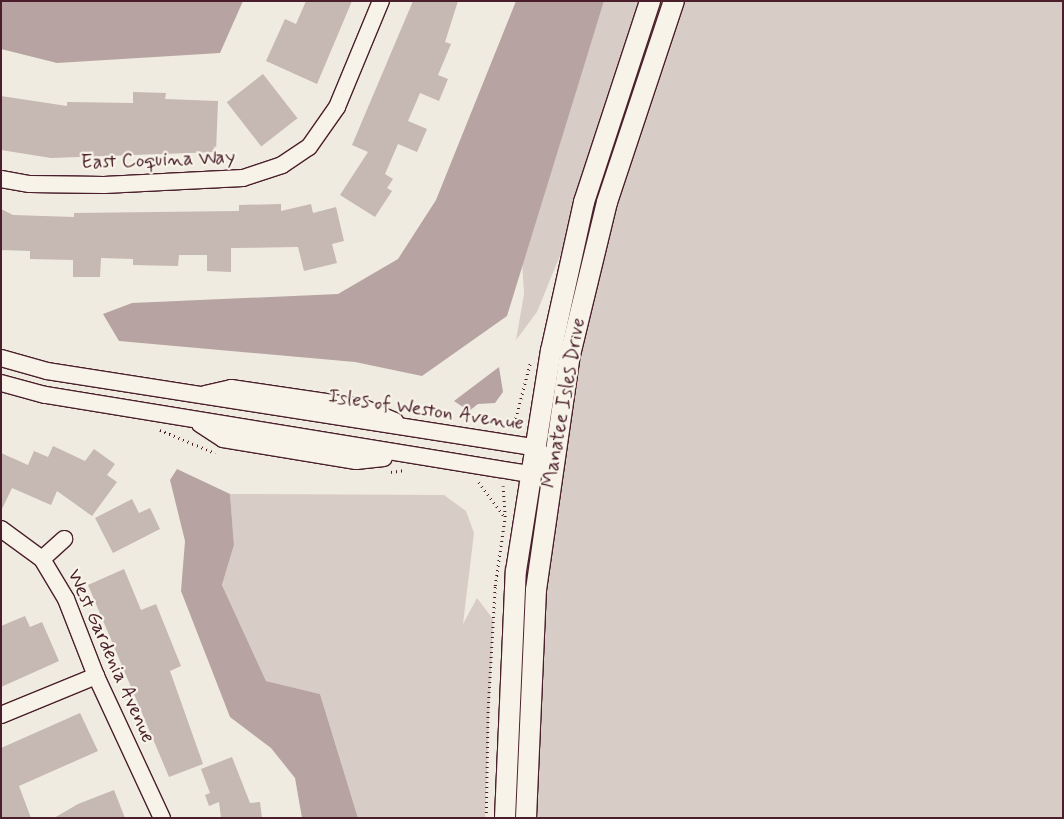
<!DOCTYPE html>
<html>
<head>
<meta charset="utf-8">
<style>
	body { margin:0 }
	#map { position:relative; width:1064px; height:819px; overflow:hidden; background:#f0ebe0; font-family:Mynerve,sans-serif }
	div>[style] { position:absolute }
	.green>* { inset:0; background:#d8cdc6 }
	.water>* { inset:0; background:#b7a4a2 }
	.building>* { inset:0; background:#c6b8b3; transform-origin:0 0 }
	.path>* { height:2.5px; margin-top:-1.25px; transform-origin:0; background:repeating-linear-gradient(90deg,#4a1f2b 0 1px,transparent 0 5px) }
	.roads { filter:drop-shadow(1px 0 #4a1f2b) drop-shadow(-1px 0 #4a1f2b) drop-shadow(0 1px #4a1f2b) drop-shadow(0 -1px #4a1f2b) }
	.minor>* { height:16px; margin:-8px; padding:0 8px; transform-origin:8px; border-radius:8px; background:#f7f3e8 }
	.tertiary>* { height:20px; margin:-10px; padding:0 10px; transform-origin:10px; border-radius:10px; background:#f7f3e8 }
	span { translate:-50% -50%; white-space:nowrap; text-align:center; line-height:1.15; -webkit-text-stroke:4.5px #f7f3e8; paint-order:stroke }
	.street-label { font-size:20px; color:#4a1f2b }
	.frame { position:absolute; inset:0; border:2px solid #4a1f2b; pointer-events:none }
</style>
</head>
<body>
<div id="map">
	<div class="green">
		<div style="clip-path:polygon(604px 1px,640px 1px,561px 253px,537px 312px,516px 340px,524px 294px,522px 260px)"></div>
		<div style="clip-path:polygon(674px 1px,1063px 1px,1063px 818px,526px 818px,527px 735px,570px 355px)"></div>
		<div style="clip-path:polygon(230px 494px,444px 495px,466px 511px,474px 533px,463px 624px,477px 598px,493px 619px,485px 818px,358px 818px,320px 694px,266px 681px,222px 585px,234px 545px)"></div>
	</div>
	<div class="water">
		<div style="clip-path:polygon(1px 1px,243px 1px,220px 53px,57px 63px,1px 49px)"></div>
		<div style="clip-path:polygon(516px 1px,604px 1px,507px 316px,422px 376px,355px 362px,119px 341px,103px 314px,132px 303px,338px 294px,398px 259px,436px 200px)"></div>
		<div style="clip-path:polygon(499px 367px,503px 392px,495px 403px,478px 404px,469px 411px,454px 401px)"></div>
		<div style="clip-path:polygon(177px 469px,230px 494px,234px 545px,222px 585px,266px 681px,320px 694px,358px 818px,302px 818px,295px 778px,271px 748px,230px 717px,181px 591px,185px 541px,170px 480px)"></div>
	</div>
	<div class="building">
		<div style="clip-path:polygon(306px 1px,352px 1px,317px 84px,266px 61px,285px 19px,296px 24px)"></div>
		<div style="clip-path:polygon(413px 1px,458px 1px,445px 42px,451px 44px,438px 75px,448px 79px,439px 101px,420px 93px,408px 121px,427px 129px,417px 152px,398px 144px,385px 174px,393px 179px,387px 188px,392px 191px,375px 217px,340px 195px,368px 152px,352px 145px)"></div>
		<div style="left:263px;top:74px;width:56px;height:46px;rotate:52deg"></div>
		<div style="clip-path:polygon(133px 92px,166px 93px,165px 99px,218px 101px,216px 152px,51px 158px,1px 150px,1px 96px,67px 106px,67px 102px,133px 103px)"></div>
		<div style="clip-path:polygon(281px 204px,281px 211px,311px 204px,313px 213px,336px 207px,344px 241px,332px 244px,337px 263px,304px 271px,298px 247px,231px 248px,231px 272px,207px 271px,207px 255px,179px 255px,178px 266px,133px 265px,133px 259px,101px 258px,100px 277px,73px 277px,73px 260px,30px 259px,30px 251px,1px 250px,1px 209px,13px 215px,74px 217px,74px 213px,239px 211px,239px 205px)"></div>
		<div style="clip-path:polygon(53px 446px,85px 461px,94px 449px,115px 464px,107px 475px,117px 482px,92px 516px,57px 491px,51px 505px,12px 488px,1px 511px,1px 453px,28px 465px,34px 451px,48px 457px)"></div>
		<div style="clip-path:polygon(132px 499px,139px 513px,150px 508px,160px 529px,113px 553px,95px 518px)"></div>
		<div style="clip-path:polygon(124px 569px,141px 610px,156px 604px,181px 666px,170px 671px,203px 764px,169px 777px,88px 585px)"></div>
		<div style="clip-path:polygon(25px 616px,30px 627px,42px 622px,59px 661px,1px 687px,1px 626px)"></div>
		<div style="clip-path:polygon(80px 713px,98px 751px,19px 786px,31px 818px,1px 818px,1px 748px)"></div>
		<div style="clip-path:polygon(232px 757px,250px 803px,260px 802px,262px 818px,221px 818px,219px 802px,209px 806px,205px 795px,210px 793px,201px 769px)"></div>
		<div style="clip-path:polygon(114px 790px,125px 818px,54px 818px,78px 804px)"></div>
	</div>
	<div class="path">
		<div style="left:513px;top:428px;width:67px;rotate:-75.3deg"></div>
		<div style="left:160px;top:430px;width:60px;rotate:22.7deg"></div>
		<div style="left:391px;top:472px;width:14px;rotate:-8deg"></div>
		<div style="left:479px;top:482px;width:44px;rotate:53.4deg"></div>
		<div style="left:486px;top:818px;width:110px;rotate:-89deg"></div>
		<div style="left:488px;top:708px;width:122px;rotate:-86.7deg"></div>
		<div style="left:495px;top:586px;width:70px;rotate:-81.8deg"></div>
		<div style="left:505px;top:517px;width:31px;rotate:-94deg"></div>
	</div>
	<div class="roads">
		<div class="minor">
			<div style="left:1px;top:179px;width:29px;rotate:10deg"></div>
			<div style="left:30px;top:184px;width:74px;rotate:0.8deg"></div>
			<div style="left:104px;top:185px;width:139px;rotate:-2.9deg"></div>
			<div style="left:243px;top:178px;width:41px;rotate:-18.4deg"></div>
			<div style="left:282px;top:165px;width:32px;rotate:-34deg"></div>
			<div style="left:309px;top:147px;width:49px;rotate:-55deg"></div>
			<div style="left:337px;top:107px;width:115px;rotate:-67.5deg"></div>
			<div style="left:1px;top:358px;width:48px;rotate:15.8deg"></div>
			<div style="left:47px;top:371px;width:493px;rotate:8.9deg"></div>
			<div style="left:534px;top:447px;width:23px;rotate:40deg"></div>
			<div style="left:552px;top:462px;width:26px;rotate:152deg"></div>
			<div style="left:529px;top:474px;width:490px;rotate:-170.7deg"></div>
			<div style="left:45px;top:395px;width:46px;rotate:-164.7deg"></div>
			<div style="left:205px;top:394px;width:27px;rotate:-13deg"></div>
			<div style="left:231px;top:388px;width:132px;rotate:8.3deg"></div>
			<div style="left:362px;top:407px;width:36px;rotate:23deg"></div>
			<div style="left:200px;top:424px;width:27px;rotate:33deg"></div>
			<div style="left:223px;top:439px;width:135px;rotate:9.4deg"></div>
			<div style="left:356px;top:461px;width:28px;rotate:-6deg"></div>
			<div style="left:1px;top:529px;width:51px;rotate:36.2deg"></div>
			<div style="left:42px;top:559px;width:47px;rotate:59deg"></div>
			<div style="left:66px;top:599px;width:83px;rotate:68.7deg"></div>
			<div style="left:96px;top:676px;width:157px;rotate:65.1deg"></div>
			<div style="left:42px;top:559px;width:30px;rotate:-42deg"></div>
			<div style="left:1px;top:715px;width:103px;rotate:-22.3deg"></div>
		</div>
		<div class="tertiary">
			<div style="left:505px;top:818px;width:247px;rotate:-87.5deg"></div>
			<div style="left:516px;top:571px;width:223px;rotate:-81deg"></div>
			<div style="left:551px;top:351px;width:153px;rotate:-77.5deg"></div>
			<div style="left:584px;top:202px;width:212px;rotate:-71.8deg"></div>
			<div style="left:526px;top:818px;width:228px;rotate:-87.5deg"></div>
			<div style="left:536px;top:590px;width:237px;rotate:-81.8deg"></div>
			<div style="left:570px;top:355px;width:157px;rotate:-76.4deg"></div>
			<div style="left:607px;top:202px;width:212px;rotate:-71.6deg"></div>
		</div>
	</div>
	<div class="street-label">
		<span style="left:158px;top:160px;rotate:-2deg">East Coquina Way</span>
		<span style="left:564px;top:403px;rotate:-80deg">Manatee Isles Drive</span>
		<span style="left:426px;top:410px;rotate:8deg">Isles of Weston Avenue</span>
		<span style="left:111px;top:656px;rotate:66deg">West Gardenia Avenue</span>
	</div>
	<div class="frame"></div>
</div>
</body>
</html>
